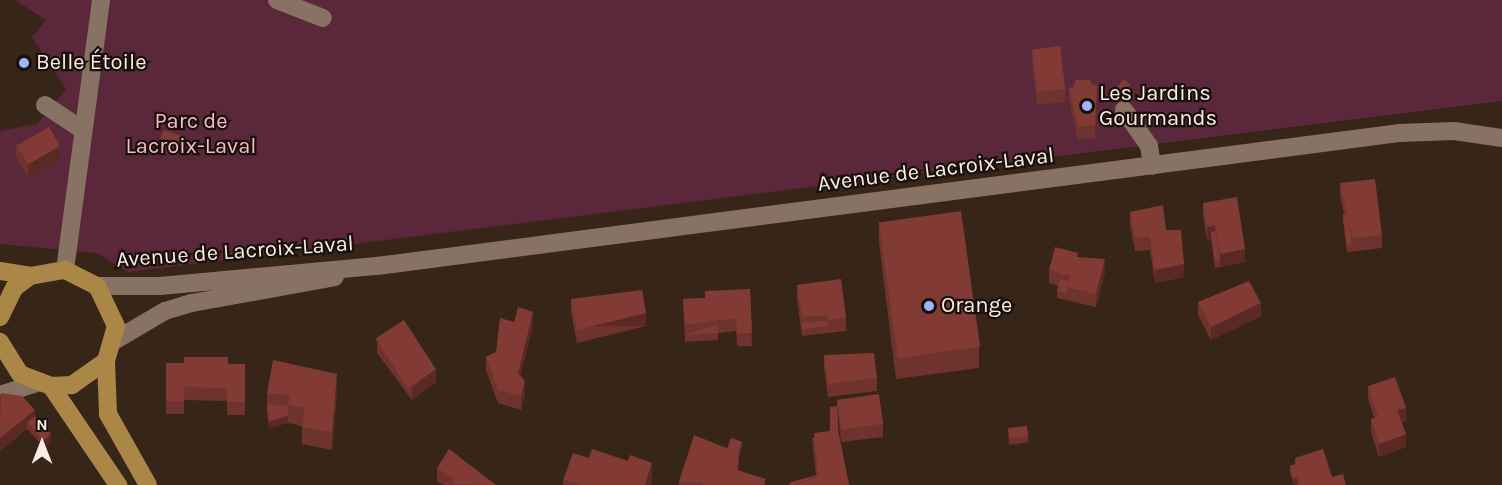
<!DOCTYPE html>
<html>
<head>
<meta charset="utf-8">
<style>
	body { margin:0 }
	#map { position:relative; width:1502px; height:485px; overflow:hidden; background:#372518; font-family:Karla,sans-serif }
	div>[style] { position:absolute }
	.green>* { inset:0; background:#5a283a }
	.minor>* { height:18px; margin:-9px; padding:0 9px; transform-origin:9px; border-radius:9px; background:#887263 }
	.major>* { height:18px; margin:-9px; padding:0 9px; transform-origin:9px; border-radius:9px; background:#aa8746 }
	.wall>* { inset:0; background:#6f332d }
	.shaded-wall>* { inset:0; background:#5a2924; transform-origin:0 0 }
	.building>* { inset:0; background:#813b34; transform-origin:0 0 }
	.dots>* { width:16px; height:16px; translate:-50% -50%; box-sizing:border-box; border:3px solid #18100a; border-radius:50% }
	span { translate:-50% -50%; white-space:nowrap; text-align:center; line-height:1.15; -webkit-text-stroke:4.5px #18100a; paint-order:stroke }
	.poi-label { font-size:22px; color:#faede5 }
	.left { translate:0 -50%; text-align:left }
	.park-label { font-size:22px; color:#f8b8cb }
	.street-label { font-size:22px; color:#faede5 }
	.north { position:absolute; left:12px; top:413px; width:60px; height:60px; -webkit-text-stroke:4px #18100a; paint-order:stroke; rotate:0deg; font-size:16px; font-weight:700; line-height:24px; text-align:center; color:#faede5 }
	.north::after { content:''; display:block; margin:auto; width:21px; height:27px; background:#faede5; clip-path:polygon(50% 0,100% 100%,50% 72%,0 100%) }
</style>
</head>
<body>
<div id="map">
	<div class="green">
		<div style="clip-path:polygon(15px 0,1502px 0,1502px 101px,128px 272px,97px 253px,0 244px,0 131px,37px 124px,66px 89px,32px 37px,46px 20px)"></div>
	</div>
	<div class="minor">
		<div style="left:277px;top:0;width:49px;rotate:21.4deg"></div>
		<div style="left:45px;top:105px;width:43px;rotate:33.7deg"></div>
		<div style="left:1124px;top:110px;width:44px;rotate:55.2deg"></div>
		<div style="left:1149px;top:146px;width:20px;rotate:81deg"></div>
		<div style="left:65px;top:270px;width:272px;rotate:-82.4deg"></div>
		<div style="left:97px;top:286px;width:63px"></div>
		<div style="left:160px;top:286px;width:218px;rotate:-5.3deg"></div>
		<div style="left:377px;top:266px;width:1032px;rotate:-7.41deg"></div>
		<div style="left:1400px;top:133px;width:54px;rotate:-2.1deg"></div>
		<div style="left:1454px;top:131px;width:49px;rotate:8.3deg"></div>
		<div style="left:114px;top:341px;width:59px;rotate:-30.5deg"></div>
		<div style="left:165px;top:311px;width:28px;rotate:-17deg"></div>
		<div style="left:192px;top:303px;width:145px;rotate:-10.3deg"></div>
		<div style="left:0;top:395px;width:38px;rotate:-18deg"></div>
	</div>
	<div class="major">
		<div style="left:0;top:271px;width:30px;rotate:9deg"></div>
		<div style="left:0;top:317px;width:32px;rotate:-64deg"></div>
		<div style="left:14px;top:288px;width:20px;rotate:-37deg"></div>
		<div style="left:30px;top:276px;width:36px;rotate:-10deg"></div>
		<div style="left:65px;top:270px;width:36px;rotate:27deg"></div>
		<div style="left:97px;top:286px;width:44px;rotate:64.6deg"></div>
		<div style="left:116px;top:326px;width:36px;rotate:106deg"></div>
		<div style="left:106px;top:361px;width:42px;rotate:144.8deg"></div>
		<div style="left:72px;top:385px;width:21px;rotate:177deg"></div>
		<div style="left:51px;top:386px;width:33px;rotate:-159deg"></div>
		<div style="left:20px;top:374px;width:38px;rotate:-122deg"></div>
		<div style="left:106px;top:361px;width:53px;rotate:87.8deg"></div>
		<div style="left:108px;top:414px;width:81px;rotate:60.6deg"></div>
		<div style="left:51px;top:386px;width:120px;rotate:55.9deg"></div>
	</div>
	<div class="wall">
		<div style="clip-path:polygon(1032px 49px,1065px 89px,1065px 102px,1037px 105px,1032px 62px)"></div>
		<div style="clip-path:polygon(1097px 85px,1095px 138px,1078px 140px,1069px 101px,1069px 88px)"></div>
		<div style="clip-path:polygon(1117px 88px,1131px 92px,1124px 100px,1117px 95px)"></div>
		<div style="clip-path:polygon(160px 139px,181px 143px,178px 155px,162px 152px,160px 146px)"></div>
		<div style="clip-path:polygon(16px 144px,60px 159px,28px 177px,16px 157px)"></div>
		<div style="clip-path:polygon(1340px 183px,1382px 235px,1382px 248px,1347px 252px,1343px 221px,1343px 214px,1344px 214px,1340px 196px)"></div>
		<div style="clip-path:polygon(1203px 203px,1245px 262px,1215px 268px,1211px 239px,1207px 240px,1203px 216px)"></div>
		<div style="clip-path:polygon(1130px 212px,1166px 230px,1184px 277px,1155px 283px,1150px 250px,1135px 251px,1130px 225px)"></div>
		<div style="clip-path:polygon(879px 222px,979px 347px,979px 368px,896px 379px,879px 243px)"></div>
		<div style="clip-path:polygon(1078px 257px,1105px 272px,1096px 307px,1057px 298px,1057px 291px,1058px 286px,1049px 283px,1049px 270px)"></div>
		<div style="clip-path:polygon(797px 285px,846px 318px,846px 331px,802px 336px,797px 298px)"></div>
		<div style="clip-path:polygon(750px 289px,752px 346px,737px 346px,736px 331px,718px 333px,718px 340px,685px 342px,683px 299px,705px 298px)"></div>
		<div style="clip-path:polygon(571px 299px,646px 326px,577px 343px,571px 312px)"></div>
		<div style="clip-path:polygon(1198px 302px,1261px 316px,1211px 340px,1198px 315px)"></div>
		<div style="clip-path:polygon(514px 322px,533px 325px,520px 376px,525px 394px,521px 410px,498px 403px,486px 370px,486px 357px,496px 352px)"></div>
		<div style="clip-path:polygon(377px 340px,436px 382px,412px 400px,377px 353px)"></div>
		<div style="clip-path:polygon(824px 355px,877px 378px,877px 391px,828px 397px,824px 368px)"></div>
		<div style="clip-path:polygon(166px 363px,245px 364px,245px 415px,227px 415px,227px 401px,184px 400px,184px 414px,166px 414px)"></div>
		<div style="clip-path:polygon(1368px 386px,1406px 421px,1401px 422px,1406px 447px,1379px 457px,1371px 432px,1371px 419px,1374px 418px,1368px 399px)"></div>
		<div style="clip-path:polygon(337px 392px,332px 450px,302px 444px,302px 426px,288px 423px,269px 428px,267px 411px,267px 393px)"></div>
		<div style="clip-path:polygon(0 394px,51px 441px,44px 447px,27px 429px,0 451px)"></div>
		<div style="clip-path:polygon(837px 400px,883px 424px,883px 437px,841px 442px,838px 414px,838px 430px,849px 485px,816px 475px,812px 438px,830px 431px,837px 406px)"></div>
		<div style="clip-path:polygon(1008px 429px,1028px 436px,1028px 442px,1009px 445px)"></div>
		<div style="clip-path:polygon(727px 448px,742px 449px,739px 456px,739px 470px,766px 485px,679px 485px,679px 482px)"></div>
		<div style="clip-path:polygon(1295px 458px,1332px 477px,1346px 485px,1294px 485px,1290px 473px,1290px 466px,1295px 464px)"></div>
		<div style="clip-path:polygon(437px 468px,496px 485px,444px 485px,437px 481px)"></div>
		<div style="clip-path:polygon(563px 480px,652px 481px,651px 485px,563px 485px)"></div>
	</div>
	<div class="shaded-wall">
		<div style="clip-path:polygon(1131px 85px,1131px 92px,1124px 100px,1124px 94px)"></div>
		<div style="clip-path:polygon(181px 136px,181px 143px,178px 155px,178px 148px)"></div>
		<div style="clip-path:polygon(60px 146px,60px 159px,28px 177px,28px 164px)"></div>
		<div style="clip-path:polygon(1215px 225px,1215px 238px,1211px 232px,1211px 239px,1207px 240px,1207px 227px)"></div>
		<div style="clip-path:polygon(1245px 249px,1245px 262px,1220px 267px,1220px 254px)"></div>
		<div style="clip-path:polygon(1105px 259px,1105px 272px,1096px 307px,1096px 294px)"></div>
		<div style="clip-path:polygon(1184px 264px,1184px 277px,1155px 283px,1155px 270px)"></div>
		<div style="clip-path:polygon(1261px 303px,1261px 316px,1211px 340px,1211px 327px)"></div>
		<div style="clip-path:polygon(533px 312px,533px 325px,518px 386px,518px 373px)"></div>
		<div style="left:646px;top:313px;width:13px;height:71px;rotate:90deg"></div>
		<div style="clip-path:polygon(436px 369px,436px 382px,412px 400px,412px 387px)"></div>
		<div style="clip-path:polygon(337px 374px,337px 392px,332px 450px,332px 432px)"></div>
		<div style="clip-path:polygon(525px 381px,525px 394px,521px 410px,521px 396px)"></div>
		<div style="clip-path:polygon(1406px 408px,1406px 421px,1397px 423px,1397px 410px)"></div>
		<div style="clip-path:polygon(35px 410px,35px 423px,27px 422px,27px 429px,0 451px,0 438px)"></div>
		<div style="clip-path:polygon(288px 416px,288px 423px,269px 428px,269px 421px)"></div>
		<div style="clip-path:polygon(51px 434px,51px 441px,44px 447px,44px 440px)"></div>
		<div style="clip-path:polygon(1406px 434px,1406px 447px,1379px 457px,1379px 444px)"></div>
		<div style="clip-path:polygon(742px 442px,742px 449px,739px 456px,739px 471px,737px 470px,738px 453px)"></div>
		<div style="clip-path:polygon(652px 463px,652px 481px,651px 485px,645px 485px)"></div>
		<div style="clip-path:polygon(1296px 478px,1297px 485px,1294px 485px,1294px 479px)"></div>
	</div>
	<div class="building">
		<div style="left:1060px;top:46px;width:43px;height:28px;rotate:83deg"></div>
		<div style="left:1124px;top:79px;width:9px;height:11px;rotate:41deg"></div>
		<div style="clip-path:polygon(1076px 80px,1090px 80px,1093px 86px,1073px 88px)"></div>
		<div style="clip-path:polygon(1097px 85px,1095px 125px,1078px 127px,1069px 88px)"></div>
		<div style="left:49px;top:127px;width:22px;height:37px;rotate:60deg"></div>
		<div style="clip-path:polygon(164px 130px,181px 136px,178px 148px,162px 145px,160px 139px)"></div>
		<div style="clip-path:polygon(1375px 179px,1382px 235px,1352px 238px,1340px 183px)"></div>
		<div style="clip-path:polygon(1237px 197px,1245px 249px,1220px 254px,1215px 225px,1207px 227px,1203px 203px)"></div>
		<div style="clip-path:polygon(1163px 205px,1166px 230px,1181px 230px,1184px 264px,1155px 270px,1150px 237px,1135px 238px,1130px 212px)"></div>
		<div style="left:961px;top:211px;width:137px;height:83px;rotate:82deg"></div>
		<div style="clip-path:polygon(1343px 214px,1347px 214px,1352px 244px,1347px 245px)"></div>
		<div style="clip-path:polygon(1215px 231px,1220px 260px,1215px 261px,1211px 232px)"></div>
		<div style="clip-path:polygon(1055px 247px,1078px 253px,1077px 257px,1105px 259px,1096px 294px,1067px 287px,1070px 276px,1049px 270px)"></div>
		<div style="clip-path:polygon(841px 279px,846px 318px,828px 320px,827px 315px,802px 317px,797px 285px)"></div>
		<div style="clip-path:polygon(1060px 279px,1069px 282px,1067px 287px,1067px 293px,1057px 291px)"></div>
		<div style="clip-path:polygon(1249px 281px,1261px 303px,1211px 327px,1198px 302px)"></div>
		<div style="clip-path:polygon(750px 289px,752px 333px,737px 333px,736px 318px,685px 325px,683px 299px,705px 298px,705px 291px)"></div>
		<div style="clip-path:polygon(642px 290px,646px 313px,577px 330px,571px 299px)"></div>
		<div style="clip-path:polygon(518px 307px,533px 312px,518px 373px,525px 381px,521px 396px,498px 390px,486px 357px,496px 352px,500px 318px,514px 322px)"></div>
		<div style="left:404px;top:320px;width:59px;height:34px;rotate:57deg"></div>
		<div style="clip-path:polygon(827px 321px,828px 326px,802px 329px,802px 323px)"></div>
		<div style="clip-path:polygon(717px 325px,718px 333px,685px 335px)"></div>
		<div style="clip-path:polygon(874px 353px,877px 378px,828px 384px,824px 355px)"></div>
		<div style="clip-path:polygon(184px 357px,228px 357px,228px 364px,245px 364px,245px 402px,227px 402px,227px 388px,184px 387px,184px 401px,166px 401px,166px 363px,184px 363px)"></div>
		<div style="clip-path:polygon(273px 360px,337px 374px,332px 432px,302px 427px,305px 408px,288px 405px,290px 395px,267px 393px)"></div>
		<div style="clip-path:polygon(1395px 377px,1406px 408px,1397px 410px,1406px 434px,1379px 444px,1371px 419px,1378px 417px,1368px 386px)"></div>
		<div style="clip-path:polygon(1px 393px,22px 396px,35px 410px,0 438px)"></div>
		<div style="left:879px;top:394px;width:30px;height:42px;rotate:82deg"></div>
		<div style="clip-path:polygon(267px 404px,288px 406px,288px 416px,269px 421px)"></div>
		<div style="clip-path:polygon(837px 406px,838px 430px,830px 431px,830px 407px)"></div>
		<div style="left:35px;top:416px;width:24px;height:10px;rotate:48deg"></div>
		<div style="left:1027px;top:426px;width:10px;height:19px;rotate:84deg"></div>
		<div style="clip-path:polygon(838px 430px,849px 485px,795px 485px,818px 476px,814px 433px)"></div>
		<div style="clip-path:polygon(694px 435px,739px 453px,737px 470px,766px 479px,764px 485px,703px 485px,701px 483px,679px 482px)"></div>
		<div style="left:731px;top:438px;width:12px;height:11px;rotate:20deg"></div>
		<div style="clip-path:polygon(449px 449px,496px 485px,452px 484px,455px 479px,437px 468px)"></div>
		<div style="clip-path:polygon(592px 449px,628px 461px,630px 455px,652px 463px,645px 485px,582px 485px,563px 480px,573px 453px,589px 458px)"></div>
		<div style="clip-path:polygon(1323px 449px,1332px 477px,1343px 474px,1346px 485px,1299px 485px,1295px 458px)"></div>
		<div style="clip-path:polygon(1295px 464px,1298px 477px,1294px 479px,1290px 466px)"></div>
		<div style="clip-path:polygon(817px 475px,817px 476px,795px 485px,788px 485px,791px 482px)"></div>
	</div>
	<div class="dots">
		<div style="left:24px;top:63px;background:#a2b2fd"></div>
		<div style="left:1087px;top:106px;background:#a2b2fd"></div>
		<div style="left:929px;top:306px;background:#a2b2fd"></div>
	</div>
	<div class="poi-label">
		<span class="left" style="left:36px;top:63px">Belle Étoile</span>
		<span class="left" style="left:1099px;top:106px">Les Jardins<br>Gourmands</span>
		<span class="left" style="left:941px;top:306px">Orange</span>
	</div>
	<div class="park-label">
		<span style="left:191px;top:134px">Parc de<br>Lacroix-Laval</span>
	</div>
	<div class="street-label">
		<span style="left:936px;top:170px;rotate:-7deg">Avenue de Lacroix-Laval</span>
		<span style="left:235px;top:252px;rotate:-4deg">Avenue de Lacroix-Laval</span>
	</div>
	<div class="north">N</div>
</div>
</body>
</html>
